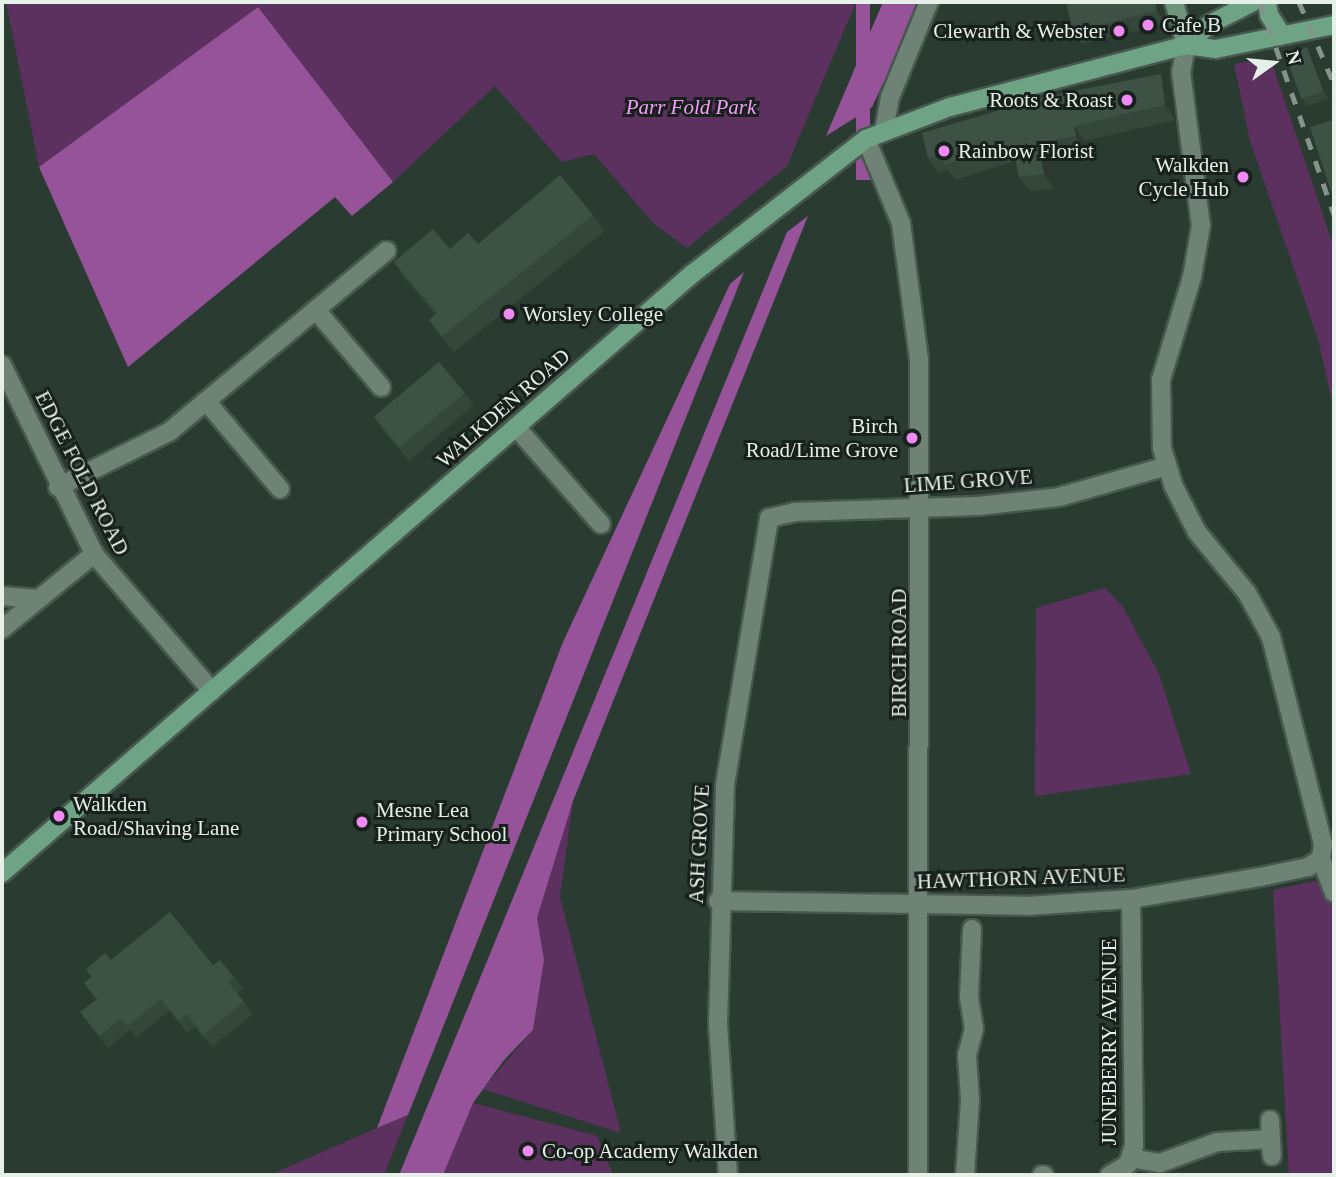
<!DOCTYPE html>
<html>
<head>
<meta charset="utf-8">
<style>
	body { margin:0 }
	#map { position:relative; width:1336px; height:1177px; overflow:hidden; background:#2a3c31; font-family:"Times New Roman",serif }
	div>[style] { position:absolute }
	.green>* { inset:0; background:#5d315f }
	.forest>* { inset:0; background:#96539a; transform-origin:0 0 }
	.roads { filter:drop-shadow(2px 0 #48584f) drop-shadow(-2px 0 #48584f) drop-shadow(0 2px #48584f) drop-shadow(0 -2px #48584f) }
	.street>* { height:18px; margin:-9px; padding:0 9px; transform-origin:9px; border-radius:9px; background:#6e8376 }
	.secondary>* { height:18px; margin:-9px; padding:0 9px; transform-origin:9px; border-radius:9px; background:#6e947e }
	.primary>* { height:18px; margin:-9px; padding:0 9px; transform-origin:9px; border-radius:9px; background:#6ea485 }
	.rail>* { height:5px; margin-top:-2.5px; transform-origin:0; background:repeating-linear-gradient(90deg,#85948b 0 12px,transparent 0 24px) }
	.wall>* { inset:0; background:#35463b }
	.shaded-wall>* { inset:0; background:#2b3930 }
	.building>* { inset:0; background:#3e5145; transform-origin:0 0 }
	.dots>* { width:19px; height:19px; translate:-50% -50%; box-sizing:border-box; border:4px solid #18201b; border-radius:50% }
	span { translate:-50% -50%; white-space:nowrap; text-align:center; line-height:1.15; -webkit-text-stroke:6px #18201b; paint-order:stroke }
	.poi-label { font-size:21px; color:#e5f0e9 }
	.left { translate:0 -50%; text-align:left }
	.right { translate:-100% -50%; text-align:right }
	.park-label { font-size:21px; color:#f59bf9; font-style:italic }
	.street-label { font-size:21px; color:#e5f0e9 }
	.frame { position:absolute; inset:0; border:4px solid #e5f0e9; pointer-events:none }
	.north { position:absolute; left:1238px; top:28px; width:70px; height:70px; -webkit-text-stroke:5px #18201b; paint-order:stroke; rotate:75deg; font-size:19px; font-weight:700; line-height:28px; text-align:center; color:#e5f0e9 }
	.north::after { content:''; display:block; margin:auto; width:24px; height:32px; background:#e5f0e9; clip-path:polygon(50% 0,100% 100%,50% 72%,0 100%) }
</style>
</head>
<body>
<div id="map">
	<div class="green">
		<div style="clip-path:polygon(6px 2px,856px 2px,787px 166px,687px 248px,654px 224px,594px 154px,562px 162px,495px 86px,393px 182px,258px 7px,39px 167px)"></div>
		<div style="clip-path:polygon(1257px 60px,1260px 66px,1273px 66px,1334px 248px,1334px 410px,1318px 339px,1250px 141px,1234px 64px)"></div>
		<div style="clip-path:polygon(1105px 588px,1123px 607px,1159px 674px,1191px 774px,1035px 796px,1036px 608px)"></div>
		<div style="clip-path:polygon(573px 801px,560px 897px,621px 1133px,483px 1089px,533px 1030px,544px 960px,537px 918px)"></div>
		<div style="clip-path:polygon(1315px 881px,1334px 900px,1334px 1175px,1289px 1175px,1273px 890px)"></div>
		<div style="clip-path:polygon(473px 1103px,597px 1136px,613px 1175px,443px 1175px)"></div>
		<div style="clip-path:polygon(408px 1115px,384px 1175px,270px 1175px,377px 1128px)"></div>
	</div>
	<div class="forest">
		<div style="left:856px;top:2px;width:14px;height:178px"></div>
		<div style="clip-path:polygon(883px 2px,921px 2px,872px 107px,826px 136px)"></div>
		<div style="clip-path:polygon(258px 7px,393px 182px,352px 216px,335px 197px,128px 367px,39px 167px)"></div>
		<div style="clip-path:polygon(808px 216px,573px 801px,537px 918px,544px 960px,533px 1030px,504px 1060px,473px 1103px,443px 1175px,399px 1175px,787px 232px)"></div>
		<div style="clip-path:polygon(744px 272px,408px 1115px,377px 1128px,563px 642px,730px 284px)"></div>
	</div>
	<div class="roads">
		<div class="street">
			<div style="left:1186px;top:45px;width:27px;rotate:100deg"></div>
			<div style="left:1181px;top:72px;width:154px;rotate:82.6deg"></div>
			<div style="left:1201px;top:225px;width:53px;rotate:99.8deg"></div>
			<div style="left:1192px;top:277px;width:108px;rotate:106.8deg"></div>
			<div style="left:1161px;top:380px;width:68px;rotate:89.2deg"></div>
			<div style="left:1162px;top:448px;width:39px;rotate:73deg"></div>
			<div style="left:1173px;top:485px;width:53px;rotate:62.9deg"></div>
			<div style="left:1197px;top:532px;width:79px;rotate:50.7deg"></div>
			<div style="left:1247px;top:593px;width:50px;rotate:61.4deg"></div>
			<div style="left:1271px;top:637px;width:213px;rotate:75.9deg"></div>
			<div style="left:1323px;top:844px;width:15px;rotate:98deg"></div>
			<div style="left:1321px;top:859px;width:36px;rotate:69deg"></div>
			<div style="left:884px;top:131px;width:35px;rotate:-80deg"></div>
			<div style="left:890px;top:97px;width:103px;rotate:-67.7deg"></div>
			<div style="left:866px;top:139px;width:91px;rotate:67.4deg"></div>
			<div style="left:901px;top:223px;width:137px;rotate:82.5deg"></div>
			<div style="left:919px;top:359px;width:816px;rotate:90.07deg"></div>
			<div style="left:316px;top:310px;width:101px;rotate:49.8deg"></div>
			<div style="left:2px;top:365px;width:210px;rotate:64deg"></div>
			<div style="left:94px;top:554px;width:181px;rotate:49.3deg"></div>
			<div style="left:206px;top:401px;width:115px;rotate:49.9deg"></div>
			<div style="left:516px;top:427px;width:129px;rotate:48.8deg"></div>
			<div style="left:58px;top:487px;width:124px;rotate:-26.4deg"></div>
			<div style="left:169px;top:432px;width:283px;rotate:-39.8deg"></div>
			<div style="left:2px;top:596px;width:35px;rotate:5deg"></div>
			<div style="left:2px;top:629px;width:119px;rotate:-39.2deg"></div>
			<div style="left:718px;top:901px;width:309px;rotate:0.9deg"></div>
			<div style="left:1027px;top:906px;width:104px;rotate:-3.9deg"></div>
			<div style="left:1131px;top:899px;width:131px;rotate:-9.7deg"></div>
			<div style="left:1260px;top:877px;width:49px;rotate:-11.8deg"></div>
			<div style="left:1308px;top:867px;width:15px;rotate:-32deg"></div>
			<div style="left:1270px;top:1120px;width:36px;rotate:87deg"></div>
			<div style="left:1131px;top:1158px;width:29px;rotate:10deg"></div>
			<div style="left:1160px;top:1163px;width:61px;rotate:-20.2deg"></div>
			<div style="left:1217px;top:1142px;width:54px;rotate:-3.2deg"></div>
			<div style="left:728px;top:1175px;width:151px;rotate:-93.8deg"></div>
			<div style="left:718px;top:1024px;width:239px;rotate:-88.3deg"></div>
			<div style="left:725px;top:785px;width:271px;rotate:-80.6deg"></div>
			<div style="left:769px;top:518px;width:26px;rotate:-13deg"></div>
			<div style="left:794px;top:512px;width:184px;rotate:-1.9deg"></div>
			<div style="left:978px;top:506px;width:81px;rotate:-6.3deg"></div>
			<div style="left:1059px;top:497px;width:112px;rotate:-16deg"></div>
			<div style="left:965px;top:1175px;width:75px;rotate:-86.2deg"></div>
			<div style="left:970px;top:1100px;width:45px;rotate:-93.8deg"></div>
			<div style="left:967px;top:1055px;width:27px;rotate:-75deg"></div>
			<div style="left:974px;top:1029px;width:31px;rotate:-99deg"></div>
			<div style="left:969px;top:998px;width:69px;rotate:-87.5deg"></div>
			<div style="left:1042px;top:1175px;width:2px"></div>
			<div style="left:1110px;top:1175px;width:21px;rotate:-31deg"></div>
			<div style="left:1128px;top:1164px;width:20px;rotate:-72deg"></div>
			<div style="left:1134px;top:1145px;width:246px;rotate:-90.7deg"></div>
		</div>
		<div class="secondary">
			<div style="left:1174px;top:2px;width:45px;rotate:74.4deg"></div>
		</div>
		<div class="primary">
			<div style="left:1267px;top:2px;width:13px;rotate:81deg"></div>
			<div style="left:1269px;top:15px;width:24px;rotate:57deg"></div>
			<div style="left:1186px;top:45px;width:32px;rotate:-41deg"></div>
			<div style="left:1210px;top:24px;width:48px;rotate:-27.1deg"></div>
			<div style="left:2px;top:873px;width:914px;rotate:-40.96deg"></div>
			<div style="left:692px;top:274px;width:220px;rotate:-37.8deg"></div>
			<div style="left:866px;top:139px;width:90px;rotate:-20.9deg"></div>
			<div style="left:950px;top:107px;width:244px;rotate:-14.7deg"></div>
			<div style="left:1186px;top:45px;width:30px;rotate:8deg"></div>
			<div style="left:1216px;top:49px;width:120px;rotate:-11.5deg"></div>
		</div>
	</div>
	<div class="rail">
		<div style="left:1260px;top:2px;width:225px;rotate:70.8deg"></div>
		<div style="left:1299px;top:2px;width:89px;rotate:66.9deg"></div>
	</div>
	<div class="wall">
		<div style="clip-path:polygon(1161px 2px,1166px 24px,1082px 44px,1073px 32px)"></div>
		<div style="clip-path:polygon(1307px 47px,1313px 55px,1329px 99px,1307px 106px,1301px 97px)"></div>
		<div style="clip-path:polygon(1161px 74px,1172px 89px,1176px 120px,1084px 141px,1086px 151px,1048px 158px,1054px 189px,1030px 191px,1019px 177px,1016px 161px,955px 180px,948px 170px,939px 173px,928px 158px)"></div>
		<div style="clip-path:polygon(593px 215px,605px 231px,454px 352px,440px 336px,429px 320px,435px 314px,405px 279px,394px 262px,450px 249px,478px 244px)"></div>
		<div style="clip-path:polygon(465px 393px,474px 405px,409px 461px,383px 430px,374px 417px)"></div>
		<div style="clip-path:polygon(111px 960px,213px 965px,234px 977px,243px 989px,237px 993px,253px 1014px,212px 1047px,195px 1027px,187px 1033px,169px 1011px,136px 1038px,130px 1030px,108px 1048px,80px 1012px,96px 1000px,84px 983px,91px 978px,86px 969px)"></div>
	</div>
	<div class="shaded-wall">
		<div style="clip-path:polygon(1155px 2px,1161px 2px,1166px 24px,1157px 11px)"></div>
		<div style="clip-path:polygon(1307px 47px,1313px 55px,1329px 99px,1323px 91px)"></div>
		<div style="clip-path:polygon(1161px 74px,1172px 89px,1176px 120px,1165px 105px)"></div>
		<div style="clip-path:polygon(1074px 126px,1084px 141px,1086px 151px,1076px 136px)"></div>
		<div style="clip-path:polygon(1038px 143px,1048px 158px,1054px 189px,1044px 174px)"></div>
	</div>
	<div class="building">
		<div style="clip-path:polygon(1066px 2px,1155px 2px,1157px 11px,1073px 32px)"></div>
		<div style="left:1307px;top:47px;width:47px;height:23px;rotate:70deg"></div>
		<div style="clip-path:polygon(1161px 74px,1165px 105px,1074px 126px,1076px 136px,1038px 143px,1044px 174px,1019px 177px,1012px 144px,944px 165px,942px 155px,928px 158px,922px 133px,1048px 96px)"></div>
		<div style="clip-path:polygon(1334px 120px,1334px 201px,1310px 127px)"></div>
		<div style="clip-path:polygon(560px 175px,593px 215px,442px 336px,429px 320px,437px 313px,394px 262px,433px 229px,450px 249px,468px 233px,478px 244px)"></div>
		<div style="left:439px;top:362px;width:40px;height:85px;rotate:50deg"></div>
		<div style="clip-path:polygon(170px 912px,213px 965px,220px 960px,234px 977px,228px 982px,244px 1002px,203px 1035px,187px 1014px,179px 1021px,161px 999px,127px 1026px,121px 1018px,99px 1036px,80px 1012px,97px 999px,84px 983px,92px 977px,86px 969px,105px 953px,111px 960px)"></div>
	</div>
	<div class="dots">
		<div style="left:1148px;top:25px;background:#f08bf5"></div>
		<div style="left:1119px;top:31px;background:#f08bf5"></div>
		<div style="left:1127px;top:100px;background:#f08bf5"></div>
		<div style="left:944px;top:151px;background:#f08bf5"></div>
		<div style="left:1243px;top:177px;background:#f08bf5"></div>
		<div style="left:509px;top:314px;background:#f08bf5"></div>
		<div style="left:912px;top:438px;background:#f08bf5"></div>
		<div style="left:59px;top:816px;background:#f08bf5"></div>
		<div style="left:362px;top:822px;background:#f08bf5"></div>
		<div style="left:528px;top:1151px;background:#f08bf5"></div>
	</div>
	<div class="poi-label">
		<span class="left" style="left:1162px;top:25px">Cafe B</span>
		<span class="right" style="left:1105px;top:31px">Clewarth &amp; Webster</span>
		<span class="right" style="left:1113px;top:100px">Roots &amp; Roast</span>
		<span class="left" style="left:958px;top:151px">Rainbow Florist</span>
		<span class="right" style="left:1229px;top:177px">Walkden<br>Cycle Hub</span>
		<span class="left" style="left:523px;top:314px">Worsley College</span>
		<span class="right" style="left:898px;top:438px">Birch<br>Road/Lime Grove</span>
		<span class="left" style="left:73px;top:816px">Walkden<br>Road/Shaving Lane</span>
		<span class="left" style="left:376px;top:822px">Mesne Lea<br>Primary School</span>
		<span class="left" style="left:542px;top:1151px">Co-op Academy Walkden</span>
	</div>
	<div class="park-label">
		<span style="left:691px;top:107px">Parr Fold Park</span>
	</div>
	<div class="street-label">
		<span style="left:503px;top:408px;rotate:-41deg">WALKDEN ROAD</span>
		<span style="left:82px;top:473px;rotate:63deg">EDGE FOLD ROAD</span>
		<span style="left:968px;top:481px;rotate:-4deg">LIME GROVE</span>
		<span style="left:899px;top:653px;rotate:-90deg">BIRCH ROAD</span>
		<span style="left:699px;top:844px;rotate:-87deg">ASH GROVE</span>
		<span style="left:1021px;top:878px;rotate:-2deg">HAWTHORN AVENUE</span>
		<span style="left:1109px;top:1042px;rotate:-90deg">JUNEBERRY AVENUE</span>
	</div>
	<div class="frame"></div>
	<div class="north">N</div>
</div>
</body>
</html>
